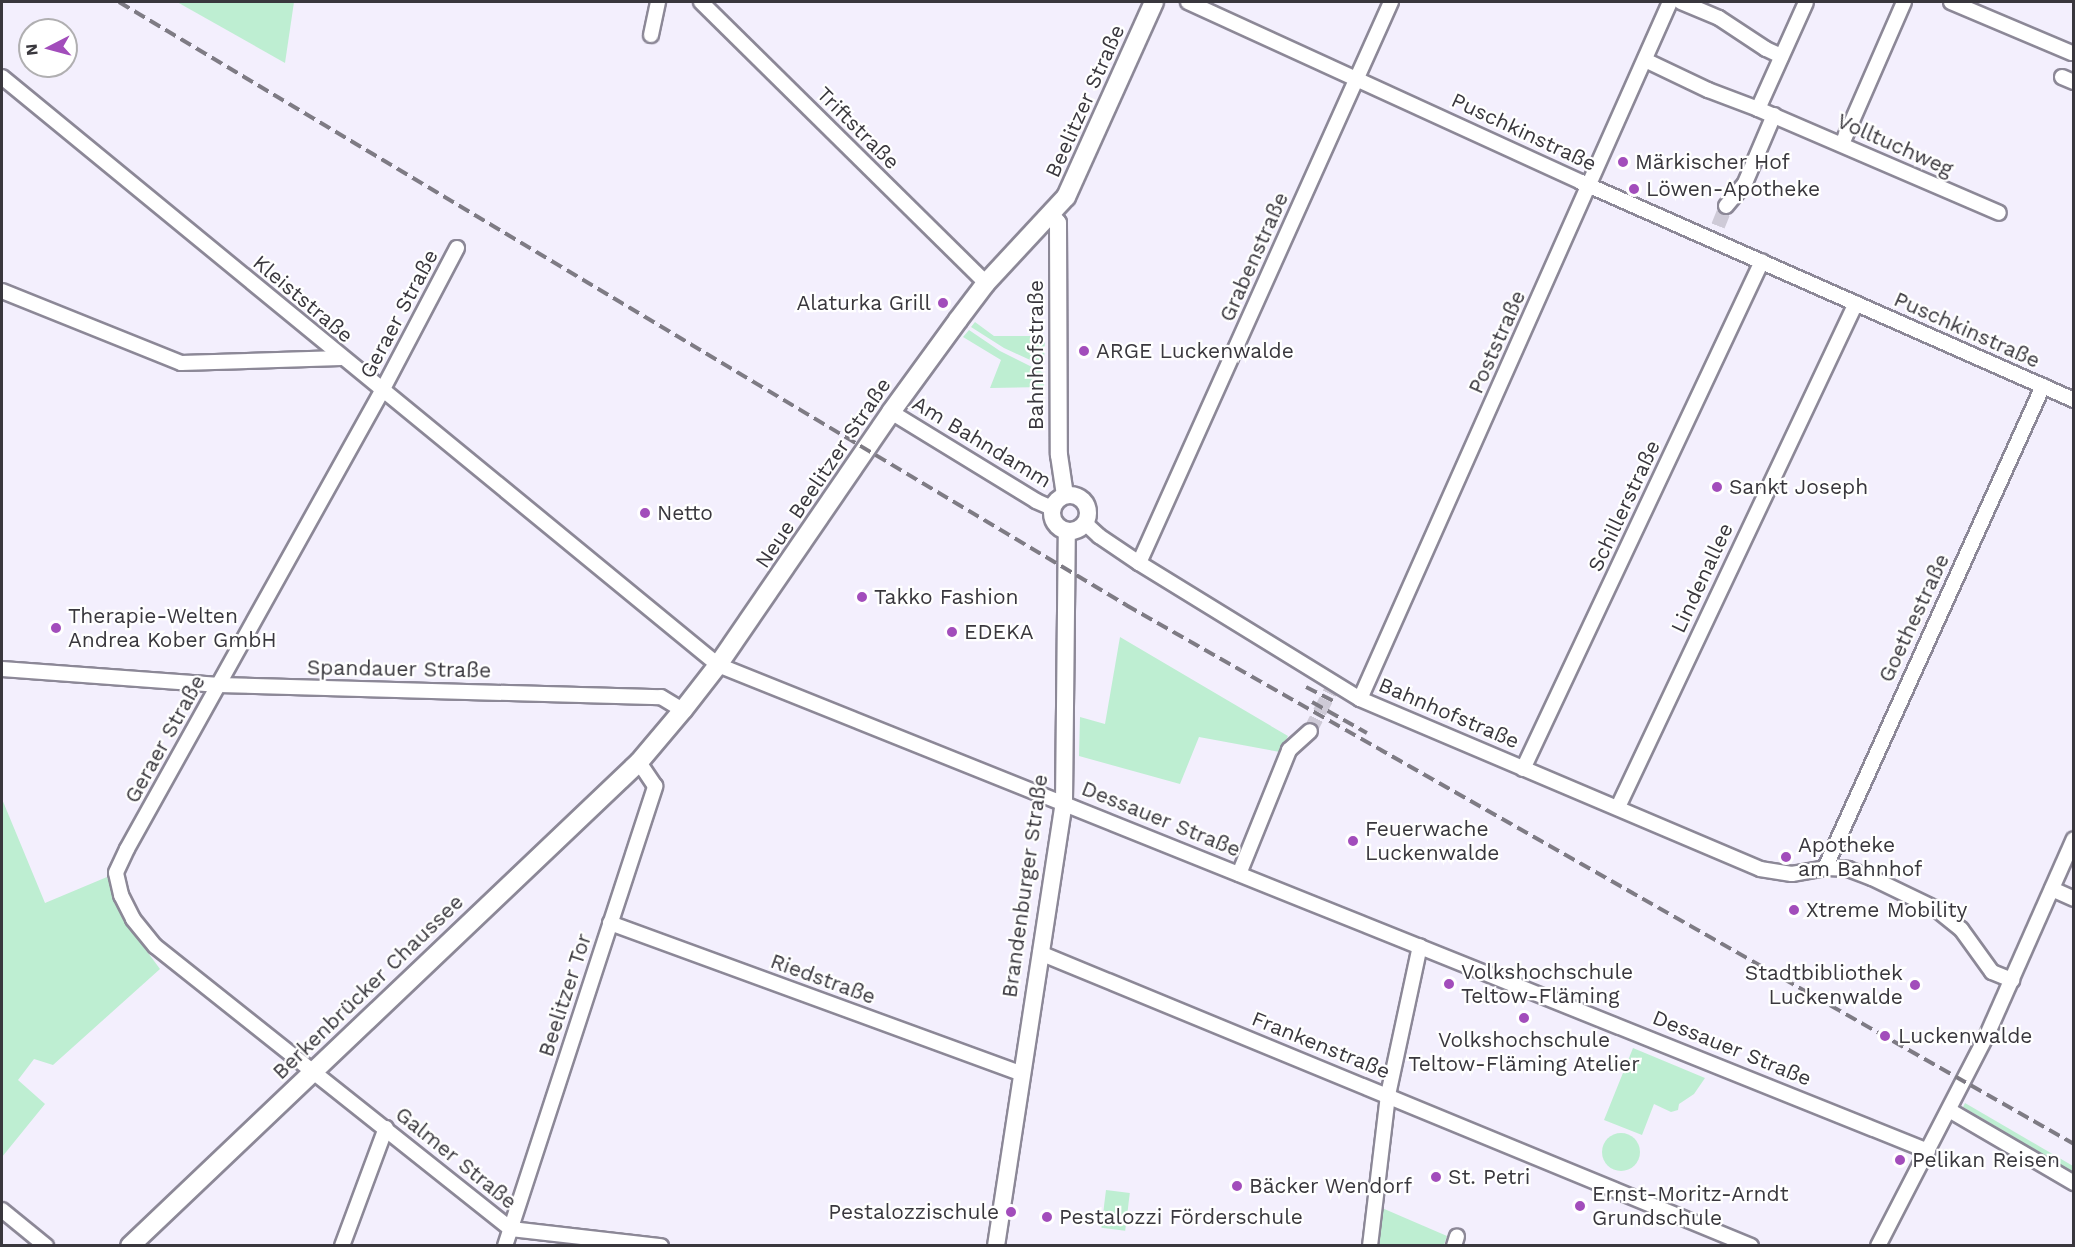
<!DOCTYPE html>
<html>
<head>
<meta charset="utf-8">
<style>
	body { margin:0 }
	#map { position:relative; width:2075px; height:1247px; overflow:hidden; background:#f3effd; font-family:"Work Sans",sans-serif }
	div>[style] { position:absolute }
	.green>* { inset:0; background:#beeed2; transform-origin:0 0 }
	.round { border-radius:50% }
	.minor-tunnel>* { height:14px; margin-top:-7px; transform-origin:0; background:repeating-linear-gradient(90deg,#cecad7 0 14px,transparent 0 21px) }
	.roads { filter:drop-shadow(2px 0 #8c8897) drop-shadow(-2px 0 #8c8897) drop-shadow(0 2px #8c8897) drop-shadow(0 -2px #8c8897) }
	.minor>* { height:14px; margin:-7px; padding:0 7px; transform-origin:7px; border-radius:7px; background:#fff }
	.tertiary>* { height:16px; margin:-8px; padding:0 8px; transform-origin:8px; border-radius:8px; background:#fff }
	.tertiary>.ring { margin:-8px; padding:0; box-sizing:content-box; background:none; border:16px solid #fff; border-radius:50% }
	.secondary>* { height:18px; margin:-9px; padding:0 9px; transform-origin:9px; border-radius:9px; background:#fff }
	.rail>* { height:4px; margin-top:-2px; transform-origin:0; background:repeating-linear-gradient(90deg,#7e7b84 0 12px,transparent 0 18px) }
	.dots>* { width:16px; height:16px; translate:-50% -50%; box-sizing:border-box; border:3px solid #fff; border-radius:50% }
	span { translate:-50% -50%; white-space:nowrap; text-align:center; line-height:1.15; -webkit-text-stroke:4.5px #fff; paint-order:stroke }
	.street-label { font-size:21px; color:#39373d }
	.poi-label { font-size:21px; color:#39373d }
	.left { translate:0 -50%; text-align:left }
	.right { translate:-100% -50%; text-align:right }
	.frame { position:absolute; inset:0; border:3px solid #39373d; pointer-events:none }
	.north { position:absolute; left:18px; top:18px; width:60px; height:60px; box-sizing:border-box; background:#fff; border:2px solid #b0afb1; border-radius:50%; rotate:264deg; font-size:16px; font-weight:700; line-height:24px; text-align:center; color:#39373d }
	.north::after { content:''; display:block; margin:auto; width:21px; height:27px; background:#a24dbb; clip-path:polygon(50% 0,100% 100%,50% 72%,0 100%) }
</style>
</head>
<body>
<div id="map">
	<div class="green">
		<div style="clip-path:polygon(177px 2px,294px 2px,285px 63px)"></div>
		<div style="clip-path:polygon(975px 322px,994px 336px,1045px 336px,1044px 362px,1039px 364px,1004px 348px,971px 327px)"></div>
		<div style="clip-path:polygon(969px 330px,1000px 351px,1044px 373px,1044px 387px,990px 388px,1001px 360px,963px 337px)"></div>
		<div style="clip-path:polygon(1120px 637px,1288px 736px,1280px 752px,1199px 737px,1180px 784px,1079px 756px,1080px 717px,1105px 724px)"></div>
		<div style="clip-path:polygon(2px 799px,45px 903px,107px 877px,126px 923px,160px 969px,53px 1065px,34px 1059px,18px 1080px,45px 1104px,2px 1157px)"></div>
		<div style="clip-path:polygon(1633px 1048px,1705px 1078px,1694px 1094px,1679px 1104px,1678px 1110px,1671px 1112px,1654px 1104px,1642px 1135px,1604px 1120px)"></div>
		<div style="clip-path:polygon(1965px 1103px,2073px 1166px,2073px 1172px,1963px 1107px)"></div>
		<div class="round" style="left:1602px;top:1133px;width:38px;height:38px"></div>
		<div style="left:1106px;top:1190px;width:24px;height:38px;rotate:7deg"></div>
		<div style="clip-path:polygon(1382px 1208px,1447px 1236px,1444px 1245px,1378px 1245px)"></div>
	</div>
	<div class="minor-tunnel">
		<div style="left:1718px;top:226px;width:22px;rotate:-68deg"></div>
		<div style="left:1310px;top:731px;width:53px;rotate:-62.9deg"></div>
	</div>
	<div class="roads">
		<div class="minor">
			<div style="left:701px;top:2px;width:400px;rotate:44.6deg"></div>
			<div style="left:1188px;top:2px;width:432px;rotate:24.6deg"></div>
			<div style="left:1581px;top:182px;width:539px;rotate:23.85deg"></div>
			<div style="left:1681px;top:2px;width:41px;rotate:22.8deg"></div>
			<div style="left:1719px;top:18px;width:56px;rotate:33.4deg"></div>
			<div style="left:1766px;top:49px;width:17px;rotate:25deg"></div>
			<div style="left:1951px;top:2px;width:131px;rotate:22.9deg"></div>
			<div style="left:651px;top:35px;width:34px;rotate:-78deg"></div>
			<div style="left:1645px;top:60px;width:70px;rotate:25.5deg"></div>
			<div style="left:1708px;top:90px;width:53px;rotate:20.8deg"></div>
			<div style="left:1758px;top:109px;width:262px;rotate:23.3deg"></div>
			<div style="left:2px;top:77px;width:926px;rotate:39.39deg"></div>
			<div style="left:718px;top:665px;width:1304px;rotate:21.88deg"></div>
			<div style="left:2062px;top:77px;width:13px;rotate:23deg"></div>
			<div style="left:1758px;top:109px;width:117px;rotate:-65.8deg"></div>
			<div style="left:1842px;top:144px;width:155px;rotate:-66.4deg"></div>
			<div style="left:1726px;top:206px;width:30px;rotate:-50deg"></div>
			<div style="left:1745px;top:183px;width:74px;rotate:-66.9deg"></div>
			<div style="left:457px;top:248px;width:161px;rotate:117.7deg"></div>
			<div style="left:382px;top:391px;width:524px;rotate:119.11deg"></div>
			<div style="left:127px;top:849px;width:26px;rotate:115deg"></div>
			<div style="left:116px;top:873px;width:23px;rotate:77deg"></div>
			<div style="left:121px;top:895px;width:27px;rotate:63deg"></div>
			<div style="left:133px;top:919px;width:35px;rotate:51deg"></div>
			<div style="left:155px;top:946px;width:455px;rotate:38.5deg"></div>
			<div style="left:511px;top:1229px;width:151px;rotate:6.5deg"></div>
			<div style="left:2px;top:291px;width:193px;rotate:21.9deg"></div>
			<div style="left:181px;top:363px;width:160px;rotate:-1.8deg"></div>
			<div style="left:891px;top:412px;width:170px;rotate:31.5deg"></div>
			<div style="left:1036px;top:501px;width:17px;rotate:24deg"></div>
			<div style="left:1085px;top:523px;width:19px;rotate:43deg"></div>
			<div style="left:1099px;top:536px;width:48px;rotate:34deg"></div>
			<div style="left:1139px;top:563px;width:259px;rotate:31.6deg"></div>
			<div style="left:1360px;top:699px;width:435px;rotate:23deg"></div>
			<div style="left:1760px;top:869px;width:32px;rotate:9deg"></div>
			<div style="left:1792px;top:874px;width:34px;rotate:-10deg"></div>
			<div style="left:1825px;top:868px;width:23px;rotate:2deg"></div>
			<div style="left:1848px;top:869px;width:26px;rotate:21deg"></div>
			<div style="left:1872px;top:878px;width:71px;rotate:25.8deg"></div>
			<div style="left:1936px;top:909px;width:32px;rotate:39deg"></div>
			<div style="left:1961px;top:929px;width:53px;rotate:54.2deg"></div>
			<div style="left:1992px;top:972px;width:22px;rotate:22deg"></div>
			<div style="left:1139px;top:563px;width:615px;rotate:-65.81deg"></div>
			<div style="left:2px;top:669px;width:218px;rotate:4.2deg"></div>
			<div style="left:219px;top:685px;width:442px;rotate:1.6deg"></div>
			<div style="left:661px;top:697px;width:26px;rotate:31deg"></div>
			<div style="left:1360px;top:699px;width:763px;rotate:-66.02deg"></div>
			<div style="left:1523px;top:769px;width:561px;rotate:-64.8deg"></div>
			<div style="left:1618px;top:807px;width:557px;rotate:-64.72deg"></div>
			<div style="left:1825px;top:868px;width:529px;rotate:-65.66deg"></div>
			<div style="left:1239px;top:874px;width:134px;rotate:-68deg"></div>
			<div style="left:1289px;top:750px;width:28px;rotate:-42deg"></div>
			<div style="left:2052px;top:889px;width:24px;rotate:24deg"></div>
			<div style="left:610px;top:923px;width:439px;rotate:20.1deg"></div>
			<div style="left:1040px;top:953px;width:769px;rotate:22.4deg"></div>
			<div style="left:1949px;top:1110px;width:145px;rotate:30.3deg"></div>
			<div style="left:2px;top:1210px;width:57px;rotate:39.3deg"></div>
			<div style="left:342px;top:1246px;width:126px;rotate:-69.6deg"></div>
			<div style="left:505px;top:1246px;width:484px;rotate:-71.9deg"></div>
			<div style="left:655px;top:786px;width:29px;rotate:-124deg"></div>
			<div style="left:1370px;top:1246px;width:152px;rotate:-83.2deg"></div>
			<div style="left:1388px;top:1095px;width:152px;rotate:-77.9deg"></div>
			<div style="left:1454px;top:1246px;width:10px;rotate:-73deg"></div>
			<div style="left:1878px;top:1246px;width:237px;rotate:-62.7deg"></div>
			<div style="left:1987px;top:1035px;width:214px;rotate:-66.1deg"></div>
		</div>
		<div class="tertiary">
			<div style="left:1052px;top:216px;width:9px;rotate:49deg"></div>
			<div style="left:1058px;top:223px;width:232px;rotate:89.8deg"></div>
			<div style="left:1059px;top:455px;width:40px;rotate:81.5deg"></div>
			<div class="ring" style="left:1052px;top:495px;width:20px;height:20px"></div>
			<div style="left:996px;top:1246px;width:449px;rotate:-81.3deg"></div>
			<div style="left:1064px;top:802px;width:271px;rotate:-89.4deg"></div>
		</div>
		<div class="secondary">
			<div style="left:130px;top:1246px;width:702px;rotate:-43.56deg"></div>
			<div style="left:639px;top:762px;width:68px;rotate:-49.8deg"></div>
			<div style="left:683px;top:710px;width:57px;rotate:-52.1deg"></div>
			<div style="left:718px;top:665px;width:306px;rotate:-55.6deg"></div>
			<div style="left:891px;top:412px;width:114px;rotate:-53.9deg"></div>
			<div style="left:958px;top:320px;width:46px;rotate:-52.9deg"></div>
			<div style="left:986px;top:283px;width:117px;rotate:-47.1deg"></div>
			<div style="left:1066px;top:197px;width:214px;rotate:-65.7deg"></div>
		</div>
	</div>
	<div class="rail">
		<div style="left:119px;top:2px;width:1174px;rotate:30.91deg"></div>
		<div style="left:1126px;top:605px;width:1091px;rotate:29.62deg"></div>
		<div style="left:1306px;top:687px;width:34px;rotate:27deg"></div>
		<div style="left:1312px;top:702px;width:63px;rotate:29.4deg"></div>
	</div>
	<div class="dots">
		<div style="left:1623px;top:162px;background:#a24dbb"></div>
		<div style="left:1634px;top:189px;background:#a24dbb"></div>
		<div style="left:943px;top:303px;background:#a24dbb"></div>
		<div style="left:1084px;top:351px;background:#a24dbb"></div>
		<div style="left:1717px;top:487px;background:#a24dbb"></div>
		<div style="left:645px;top:513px;background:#a24dbb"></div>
		<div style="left:862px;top:597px;background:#a24dbb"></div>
		<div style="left:56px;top:628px;background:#a24dbb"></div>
		<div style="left:952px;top:632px;background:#a24dbb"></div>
		<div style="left:1353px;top:841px;background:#a24dbb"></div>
		<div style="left:1786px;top:857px;background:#a24dbb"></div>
		<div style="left:1794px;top:910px;background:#a24dbb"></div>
		<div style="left:1449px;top:984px;background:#a24dbb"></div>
		<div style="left:1915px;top:985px;background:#a24dbb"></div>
		<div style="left:1524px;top:1018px;background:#a24dbb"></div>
		<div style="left:1885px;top:1036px;background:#a24dbb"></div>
		<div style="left:1900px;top:1160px;background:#a24dbb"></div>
		<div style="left:1436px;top:1177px;background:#a24dbb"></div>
		<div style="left:1237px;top:1186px;background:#a24dbb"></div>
		<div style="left:1580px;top:1206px;background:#a24dbb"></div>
		<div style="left:1011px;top:1212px;background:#a24dbb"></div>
		<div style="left:1047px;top:1217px;background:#a24dbb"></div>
	</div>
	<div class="street-label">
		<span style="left:1085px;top:101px;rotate:-66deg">Beelitzer Straße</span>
		<span style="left:858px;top:128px;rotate:45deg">Triftstraße</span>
		<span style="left:1524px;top:132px;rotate:25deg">Puschkinstraße</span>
		<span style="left:1895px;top:145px;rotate:24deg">Volltuchweg</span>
		<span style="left:1254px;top:257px;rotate:-66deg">Grabenstraße</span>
		<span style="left:303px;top:299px;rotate:40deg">Kleiststraße</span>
		<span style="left:399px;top:314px;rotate:-62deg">Geraer Straße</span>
		<span style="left:1967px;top:330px;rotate:24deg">Puschkinstraße</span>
		<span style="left:1497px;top:342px;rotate:-66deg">Poststraße</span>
		<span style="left:1036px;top:355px;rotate:-90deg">Bahnhofstraße</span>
		<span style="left:982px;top:442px;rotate:31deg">Am Bahndamm</span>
		<span style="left:823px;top:473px;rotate:-56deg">Neue Beelitzer Straße</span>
		<span style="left:1624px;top:506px;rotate:-65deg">Schillerstraße</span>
		<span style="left:1702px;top:578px;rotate:-65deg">Lindenallee</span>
		<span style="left:1914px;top:618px;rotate:-65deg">Goethestraße</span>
		<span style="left:399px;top:669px;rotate:1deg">Spandauer Straße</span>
		<span style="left:1449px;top:713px;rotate:23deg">Bahnhofstraße</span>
		<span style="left:165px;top:739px;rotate:-61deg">Geraer Straße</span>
		<span style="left:1161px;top:819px;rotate:22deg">Dessauer Straße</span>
		<span style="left:1025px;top:886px;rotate:-82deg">Brandenburger Straße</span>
		<span style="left:823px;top:979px;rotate:20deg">Riedstraße</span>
		<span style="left:368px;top:987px;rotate:-44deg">Berkenbrücker Chaussee</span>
		<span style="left:565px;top:995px;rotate:-72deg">Beelitzer Tor</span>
		<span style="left:1321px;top:1045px;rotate:22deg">Frankenstraße</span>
		<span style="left:1732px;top:1048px;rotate:22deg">Dessauer Straße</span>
		<span style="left:456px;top:1158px;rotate:39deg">Galmer Straße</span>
	</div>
	<div class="poi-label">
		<span class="left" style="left:1635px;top:162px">Märkischer Hof</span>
		<span class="left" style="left:1646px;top:189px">Löwen-Apotheke</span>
		<span class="right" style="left:931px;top:303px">Alaturka Grill</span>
		<span class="left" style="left:1096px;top:351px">ARGE Luckenwalde</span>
		<span class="left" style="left:1729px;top:487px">Sankt Joseph</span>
		<span class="left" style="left:657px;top:513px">Netto</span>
		<span class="left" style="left:874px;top:597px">Takko Fashion</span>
		<span class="left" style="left:68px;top:628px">Therapie-Welten<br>Andrea Kober GmbH</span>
		<span class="left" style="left:964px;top:632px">EDEKA</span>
		<span class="left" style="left:1365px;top:841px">Feuerwache<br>Luckenwalde</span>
		<span class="left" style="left:1798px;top:857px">Apotheke<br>am Bahnhof</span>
		<span class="left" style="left:1806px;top:910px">Xtreme Mobility</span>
		<span class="left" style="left:1461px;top:984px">Volkshochschule<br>Teltow-Fläming</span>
		<span class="right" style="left:1903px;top:985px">Stadtbibliothek<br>Luckenwalde</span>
		<span class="left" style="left:1898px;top:1036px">Luckenwalde</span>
		<span style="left:1524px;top:1052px">Volkshochschule<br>Teltow-Fläming Atelier</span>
		<span class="left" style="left:1912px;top:1160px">Pelikan Reisen</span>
		<span class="left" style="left:1448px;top:1177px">St. Petri</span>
		<span class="left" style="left:1249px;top:1186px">Bäcker Wendorf</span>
		<span class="left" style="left:1592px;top:1206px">Ernst-Moritz-Arndt<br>Grundschule</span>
		<span class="right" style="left:999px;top:1212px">Pestalozzischule</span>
		<span class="left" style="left:1059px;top:1217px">Pestalozzi Förderschule</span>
	</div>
	<div class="frame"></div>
	<div class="north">N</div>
</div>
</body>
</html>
